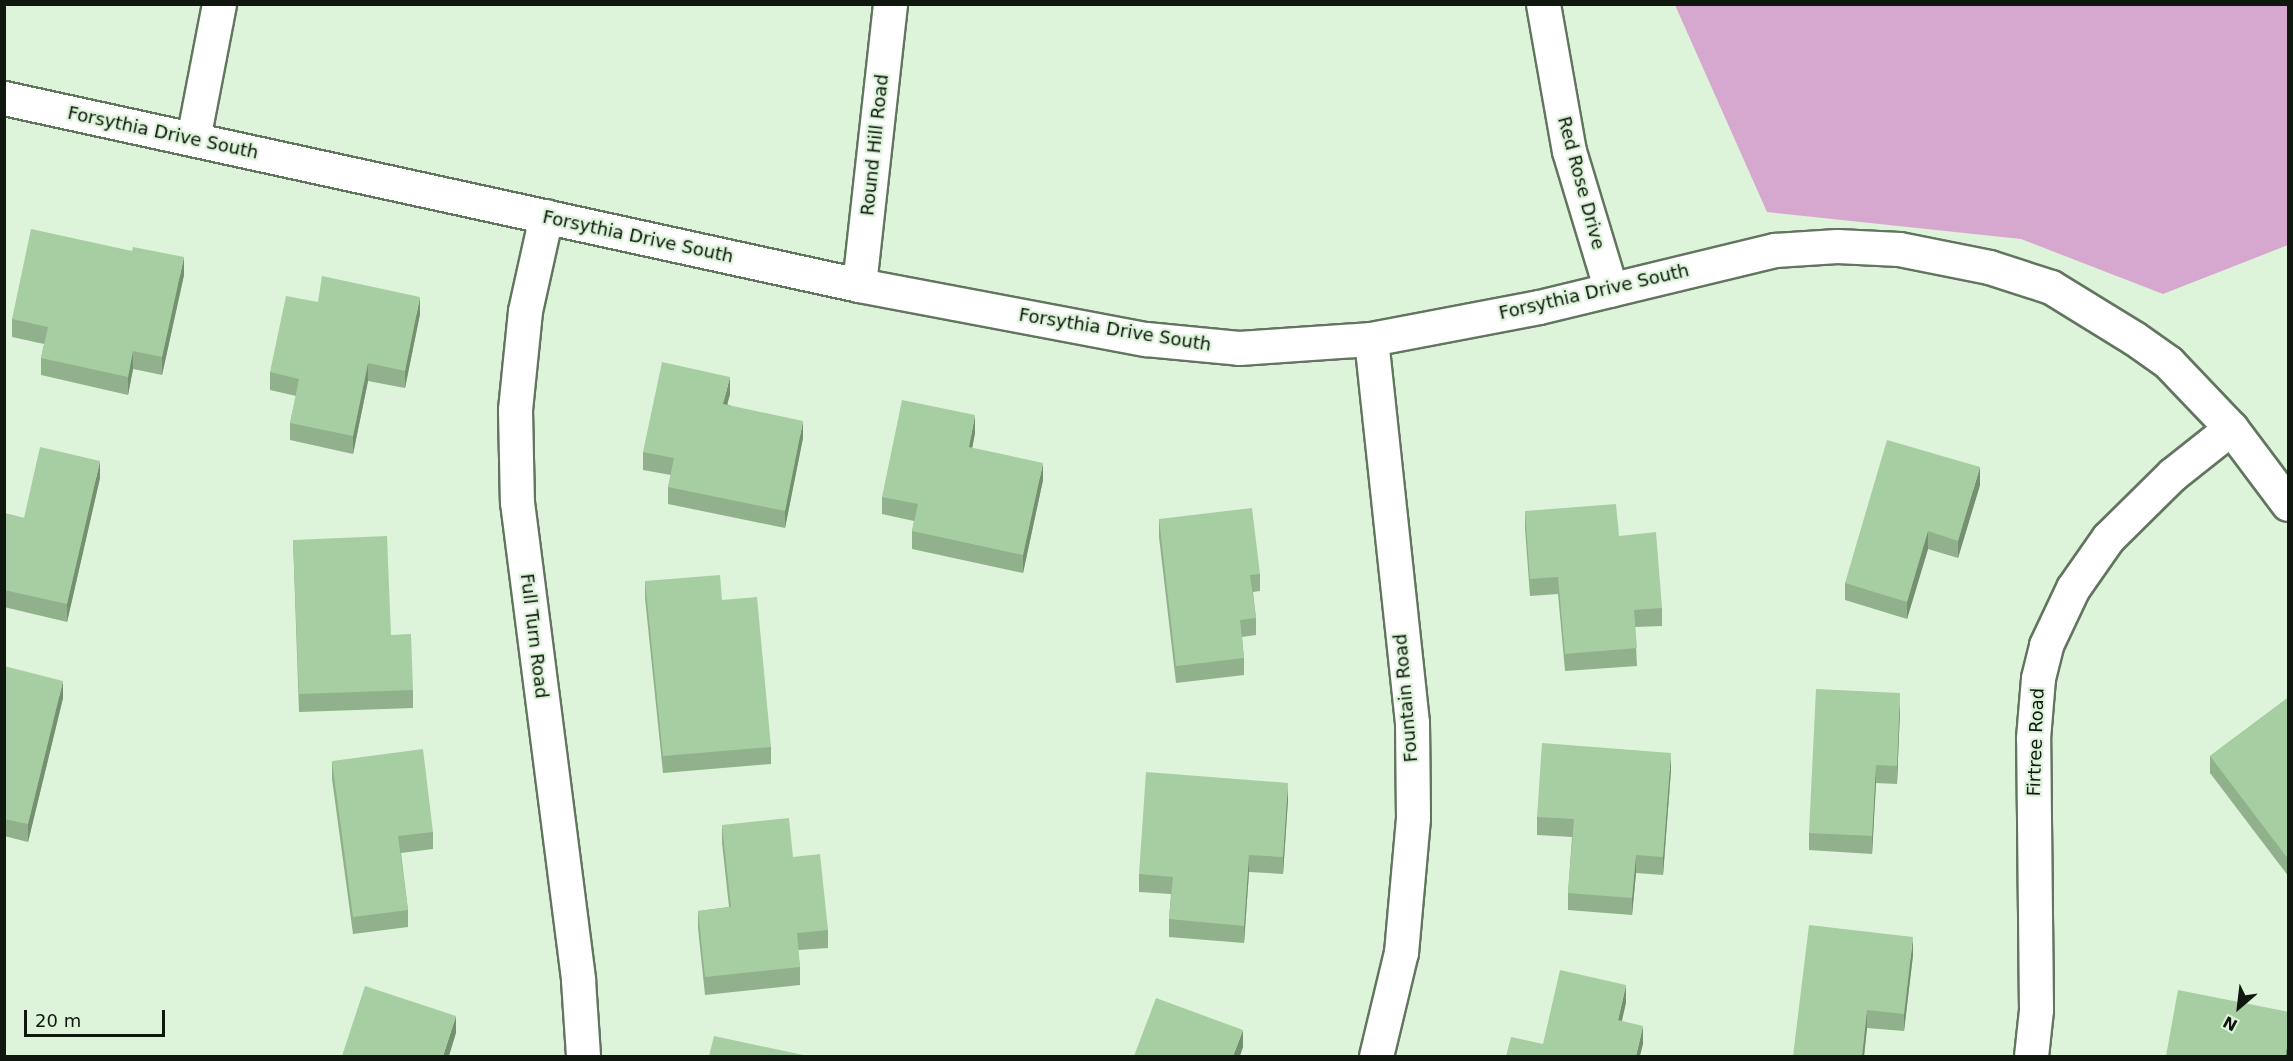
<!DOCTYPE html>
<html>
<head>
<meta charset="utf-8">
<style>
	body { margin:0 }
	#map { position:relative; width:2293px; height:1061px; overflow:hidden; background:#ddf4da; font-family:"DejaVu Sans",sans-serif }
	div>[style] { position:absolute }
	.forest>* { inset:0; background:#d6a8cf }
	.roads { filter:drop-shadow(2px 0 #62765f) drop-shadow(-2px 0 #62765f) drop-shadow(0 2px #62765f) drop-shadow(0 -2px #62765f) }
	.minor>* { height:33px; margin:-16.5px; padding:0 16.5px; transform-origin:16.5px; border-radius:16.5px; background:#fff }
	.wall>* { inset:0; background:#90b18b }
	.shaded-wall>* { inset:0; background:#759071 }
	.building>* { inset:0; background:#a7cea2 }
	span { translate:-50% -50%; white-space:nowrap; text-align:center; line-height:1.15; -webkit-text-stroke:4.5px #ddf4da; paint-order:stroke }
	.street-label { font-size:18px; color:#0f170e }
	.frame { position:absolute; inset:0; border:6px solid #0f170e; pointer-events:none }
	.north { position:absolute; left:2209px; top:977px; width:60px; height:60px; -webkit-text-stroke:4px #ddf4da; paint-order:stroke; rotate:208deg; font-size:16px; font-weight:700; line-height:24px; text-align:center; color:#0f170e }
	.north::after { content:''; display:block; margin:auto; width:21px; height:27px; background:#0f170e; clip-path:polygon(50% 0,100% 100%,50% 72%,0 100%) }
	.scale { position:absolute; left:24px; top:1010px; width:141px; height:27px; box-sizing:border-box; border:3px solid #0f170e; border-top:0; padding-left:8px; font-size:18px; line-height:21px; white-space:nowrap; color:#0f170e; -webkit-text-stroke:4px #ddf4da; paint-order:stroke }
</style>
</head>
<body>
<div id="map">
	<div class="forest">
		<div style="clip-path:polygon(1675px 5px,2288px 5px,2288px 245px,2163px 294px,2021px 239px,1767px 212px)"></div>
	</div>
	<div class="roads">
		<div class="minor">
			<div style="left:1543px;top:4px;width:149px;rotate:80deg"></div>
			<div style="left:1569px;top:151px;width:145px;rotate:73.2deg"></div>
			<div style="left:4px;top:98px;width:875px;rotate:12.34deg"></div>
			<div style="left:859px;top:285px;width:292px;rotate:10.7deg"></div>
			<div style="left:1146px;top:339px;width:93px;rotate:5.5deg"></div>
			<div style="left:1239px;top:348px;width:132px;rotate:-3.9deg"></div>
			<div style="left:1371px;top:339px;width:171px;rotate:-10.8deg"></div>
			<div style="left:1539px;top:307px;width:243px;rotate:-13.6deg"></div>
			<div style="left:1775px;top:250px;width:62px;rotate:-3.7deg"></div>
			<div style="left:1837px;top:246px;width:62px;rotate:2.8deg"></div>
			<div style="left:1899px;top:249px;width:92px;rotate:11.3deg"></div>
			<div style="left:1989px;top:267px;width:65px;rotate:17.9deg"></div>
			<div style="left:2051px;top:287px;width:97px;rotate:31.6deg"></div>
			<div style="left:2134px;top:338px;width:42px;rotate:35.2deg"></div>
			<div style="left:2168px;top:362px;width:91px;rotate:46.3deg"></div>
			<div style="left:2231px;top:428px;width:95px;rotate:53.1deg"></div>
			<div style="left:193px;top:139px;width:137px;rotate:-79.1deg"></div>
			<div style="left:546px;top:216px;width:97px;rotate:102.5deg"></div>
			<div style="left:525px;top:311px;width:100px;rotate:95.8deg"></div>
			<div style="left:515px;top:410px;width:92px;rotate:88.8deg"></div>
			<div style="left:517px;top:502px;width:482px;rotate:82.7deg"></div>
			<div style="left:578px;top:980px;width:76px;rotate:86.2deg"></div>
			<div style="left:859px;top:285px;width:283px;rotate:-83.7deg"></div>
			<div style="left:1371px;top:339px;width:385px;rotate:83.9deg"></div>
			<div style="left:1412px;top:722px;width:96px;rotate:89.4deg"></div>
			<div style="left:1413px;top:818px;width:135px;rotate:95.1deg"></div>
			<div style="left:1401px;top:952px;width:107px;rotate:103.5deg"></div>
			<div style="left:2031px;top:1056px;width:46px;rotate:-83.8deg"></div>
			<div style="left:2036px;top:1010px;width:272px;rotate:-90.6deg"></div>
			<div style="left:2033px;top:738px;width:60px;rotate:-85.2deg"></div>
			<div style="left:2038px;top:678px;width:34px;rotate:-76deg"></div>
			<div style="left:2046px;top:645px;width:63px;rotate:-64.7deg"></div>
			<div style="left:2073px;top:588px;width:61px;rotate:-55deg"></div>
			<div style="left:2108px;top:538px;width:91px;rotate:-44.6deg"></div>
			<div style="left:2173px;top:474px;width:74px;rotate:-38.4deg"></div>
		</div>
	</div>
	<div class="wall">
		<div style="clip-path:polygon(184px 275px,162px 375px,133px 369px,128px 395px,41px 375px,41px 358px,44px 344px,12px 337px,12px 319px)"></div>
		<div style="clip-path:polygon(318px 302px,420px 314px,405px 388px,368px 381px,353px 454px,290px 440px,290px 423px,296px 396px,270px 390px,270px 372px)"></div>
		<div style="clip-path:polygon(730px 394px,727px 404px,803px 438px,785px 528px,668px 504px,668px 487px,671px 475px,643px 470px,643px 452px)"></div>
		<div style="clip-path:polygon(975px 433px,972px 448px,1043px 480px,1023px 573px,912px 549px,912px 531px,914px 521px,882px 514px,882px 497px)"></div>
		<div style="clip-path:polygon(100px 478px,67px 622px,4px 607px,4px 513px,24px 518px)"></div>
		<div style="clip-path:polygon(1980px 485px,1958px 558px,1928px 549px,1907px 619px,1845px 600px,1845px 583px)"></div>
		<div style="clip-path:polygon(1525px 511px,1662px 608px,1662px 626px,1635px 627px,1637px 666px,1565px 671px,1558px 594px,1530px 596px,1525px 529px)"></div>
		<div style="clip-path:polygon(1159px 519px,1260px 574px,1260px 591px,1253px 592px,1256px 618px,1256px 635px,1242px 637px,1244px 658px,1244px 675px,1176px 683px,1159px 537px)"></div>
		<div style="clip-path:polygon(293px 540px,391px 635px,413px 690px,413px 708px,299px 712px)"></div>
		<div style="clip-path:polygon(645px 581px,722px 600px,771px 747px,771px 764px,663px 773px,645px 598px)"></div>
		<div style="clip-path:polygon(4px 666px,63px 698px,28px 842px,4px 836px)"></div>
		<div style="clip-path:polygon(2289px 697px,2289px 877px,2210px 773px,2210px 756px)"></div>
		<div style="clip-path:polygon(1900px 710px,1897px 784px,1876px 783px,1872px 854px,1809px 850px,1809px 833px)"></div>
		<div style="clip-path:polygon(332px 761px,433px 832px,433px 849px,401px 853px,408px 910px,408px 927px,353px 934px,332px 779px)"></div>
		<div style="clip-path:polygon(1671px 770px,1663px 875px,1636px 873px,1632px 915px,1568px 910px,1568px 893px,1572px 837px,1537px 835px,1537px 817px)"></div>
		<div style="clip-path:polygon(1288px 800px,1283px 874px,1249px 872px,1244px 943px,1169px 937px,1169px 919px,1171px 894px,1139px 892px,1139px 874px)"></div>
		<div style="clip-path:polygon(722px 825px,793px 857px,828px 930px,828px 948px,798px 950px,800px 967px,800px 985px,705px 995px,698px 928px,698px 911px,729px 907px,722px 843px)"></div>
		<div style="clip-path:polygon(1913px 955px,1904px 1031px,1867px 1028px,1864px 1056px,1793px 1056px)"></div>
	</div>
	<div class="shaded-wall">
		<div style="clip-path:polygon(184px 257px,184px 275px,162px 375px,162px 357px)"></div>
		<div style="clip-path:polygon(420px 297px,420px 314px,405px 388px,405px 371px)"></div>
		<div style="clip-path:polygon(133px 351px,133px 369px,128px 395px,128px 377px)"></div>
		<div style="clip-path:polygon(368px 363px,368px 381px,353px 454px,353px 436px)"></div>
		<div style="clip-path:polygon(730px 377px,730px 394px,723px 421px,723px 404px)"></div>
		<div style="clip-path:polygon(975px 415px,975px 433px,969px 465px,969px 447px)"></div>
		<div style="clip-path:polygon(803px 421px,803px 438px,785px 528px,785px 511px)"></div>
		<div style="clip-path:polygon(100px 461px,100px 478px,67px 622px,67px 604px)"></div>
		<div style="clip-path:polygon(1043px 463px,1043px 480px,1023px 573px,1023px 555px)"></div>
		<div style="clip-path:polygon(1980px 467px,1980px 485px,1958px 558px,1958px 541px)"></div>
		<div style="clip-path:polygon(1928px 531px,1928px 549px,1907px 619px,1907px 602px)"></div>
		<div style="clip-path:polygon(63px 681px,63px 698px,28px 842px,28px 824px)"></div>
		<div style="clip-path:polygon(1900px 693px,1900px 710px,1897px 784px,1897px 766px)"></div>
		<div style="clip-path:polygon(1671px 753px,1671px 770px,1663px 875px,1663px 857px)"></div>
		<div style="clip-path:polygon(1876px 765px,1876px 783px,1872px 854px,1872px 836px)"></div>
		<div style="clip-path:polygon(1288px 783px,1288px 800px,1283px 874px,1283px 857px)"></div>
		<div style="clip-path:polygon(1249px 855px,1249px 872px,1244px 943px,1244px 926px)"></div>
		<div style="clip-path:polygon(1636px 855px,1636px 873px,1632px 915px,1632px 898px)"></div>
		<div style="clip-path:polygon(1913px 937px,1913px 955px,1904px 1031px,1904px 1014px)"></div>
		<div style="clip-path:polygon(1626px 985px,1626px 1003px,1618px 1038px,1618px 1020px)"></div>
		<div style="clip-path:polygon(1867px 1010px,1867px 1028px,1864px 1056px,1862px 1056px)"></div>
		<div style="clip-path:polygon(456px 1016px,456px 1033px,449px 1056px,443px 1056px)"></div>
		<div style="clip-path:polygon(1643px 1026px,1643px 1044px,1640px 1056px,1636px 1056px)"></div>
		<div style="clip-path:polygon(1243px 1030px,1243px 1047px,1240px 1056px,1233px 1056px)"></div>
		<div style="clip-path:polygon(2289px 1036px,2289px 1053px,2288px 1056px,2285px 1056px)"></div>
	</div>
	<div class="building">
		<div style="clip-path:polygon(31px 229px,132px 251px,133px 247px,184px 257px,162px 357px,133px 351px,128px 377px,41px 358px,48px 327px,12px 319px)"></div>
		<div style="clip-path:polygon(322px 276px,420px 297px,405px 371px,368px 363px,353px 436px,290px 423px,299px 379px,270px 372px,286px 296px,318px 302px)"></div>
		<div style="clip-path:polygon(662px 362px,730px 377px,723px 404px,803px 421px,785px 511px,668px 487px,674px 458px,643px 452px)"></div>
		<div style="clip-path:polygon(902px 400px,975px 415px,969px 447px,1043px 463px,1023px 555px,912px 531px,918px 504px,882px 497px)"></div>
		<div style="clip-path:polygon(1887px 440px,1980px 467px,1958px 541px,1928px 531px,1907px 602px,1845px 583px)"></div>
		<div style="clip-path:polygon(40px 447px,100px 461px,67px 604px,4px 590px,4px 513px,24px 518px)"></div>
		<div style="clip-path:polygon(1616px 504px,1619px 536px,1656px 532px,1662px 608px,1634px 610px,1637px 648px,1565px 654px,1558px 577px,1530px 579px,1525px 511px)"></div>
		<div style="clip-path:polygon(1252px 508px,1260px 574px,1250px 575px,1256px 618px,1240px 620px,1244px 658px,1176px 666px,1159px 519px)"></div>
		<div style="clip-path:polygon(387px 536px,391px 635px,411px 634px,413px 690px,299px 694px,293px 540px)"></div>
		<div style="clip-path:polygon(720px 575px,722px 600px,757px 597px,771px 747px,663px 756px,645px 581px)"></div>
		<div style="clip-path:polygon(4px 666px,63px 681px,28px 824px,4px 819px)"></div>
		<div style="clip-path:polygon(1816px 689px,1900px 693px,1897px 766px,1876px 765px,1872px 836px,1809px 833px)"></div>
		<div style="clip-path:polygon(2289px 697px,2289px 860px,2210px 756px)"></div>
		<div style="clip-path:polygon(1542px 743px,1671px 753px,1663px 857px,1636px 855px,1632px 898px,1568px 893px,1574px 819px,1537px 817px)"></div>
		<div style="clip-path:polygon(423px 749px,433px 832px,398px 836px,408px 910px,353px 917px,332px 761px)"></div>
		<div style="clip-path:polygon(1146px 772px,1288px 783px,1283px 857px,1249px 855px,1244px 926px,1169px 919px,1173px 877px,1139px 874px)"></div>
		<div style="clip-path:polygon(789px 818px,793px 857px,820px 854px,828px 930px,797px 933px,800px 967px,705px 977px,698px 911px,731px 907px,722px 825px)"></div>
		<div style="clip-path:polygon(1809px 925px,1913px 937px,1904px 1014px,1867px 1010px,1862px 1056px,1793px 1056px)"></div>
		<div style="clip-path:polygon(1560px 970px,1626px 985px,1618px 1020px,1643px 1026px,1636px 1056px,1506px 1056px,1511px 1037px,1543px 1044px)"></div>
		<div style="clip-path:polygon(365px 986px,456px 1016px,443px 1056px,342px 1056px)"></div>
		<div style="clip-path:polygon(2178px 990px,2289px 1012px,2289px 1036px,2285px 1056px,2166px 1056px)"></div>
		<div style="clip-path:polygon(1156px 998px,1243px 1030px,1233px 1056px,1134px 1056px)"></div>
		<div style="clip-path:polygon(714px 1036px,808px 1056px,709px 1056px)"></div>
	</div>
	<div class="street-label">
		<span style="left:163px;top:133px;rotate:12deg">Forsythia Drive South</span>
		<span style="left:875px;top:145px;rotate:-84deg">Round Hill Road</span>
		<span style="left:1581px;top:183px;rotate:75deg">Red Rose Drive</span>
		<span style="left:638px;top:237px;rotate:12deg">Forsythia Drive South</span>
		<span style="left:1594px;top:292px;rotate:-13deg">Forsythia Drive South</span>
		<span style="left:1115px;top:330px;rotate:9deg">Forsythia Drive South</span>
		<span style="left:534px;top:636px;rotate:83deg">Full Turn Road</span>
		<span style="left:1406px;top:698px;rotate:-95deg">Fountain Road</span>
		<span style="left:2036px;top:742px;rotate:-88deg">Firtree Road</span>
	</div>
	<div class="frame"></div>
	<div class="north">N</div>
	<div class="scale">20 m</div>
</div>
</body>
</html>
